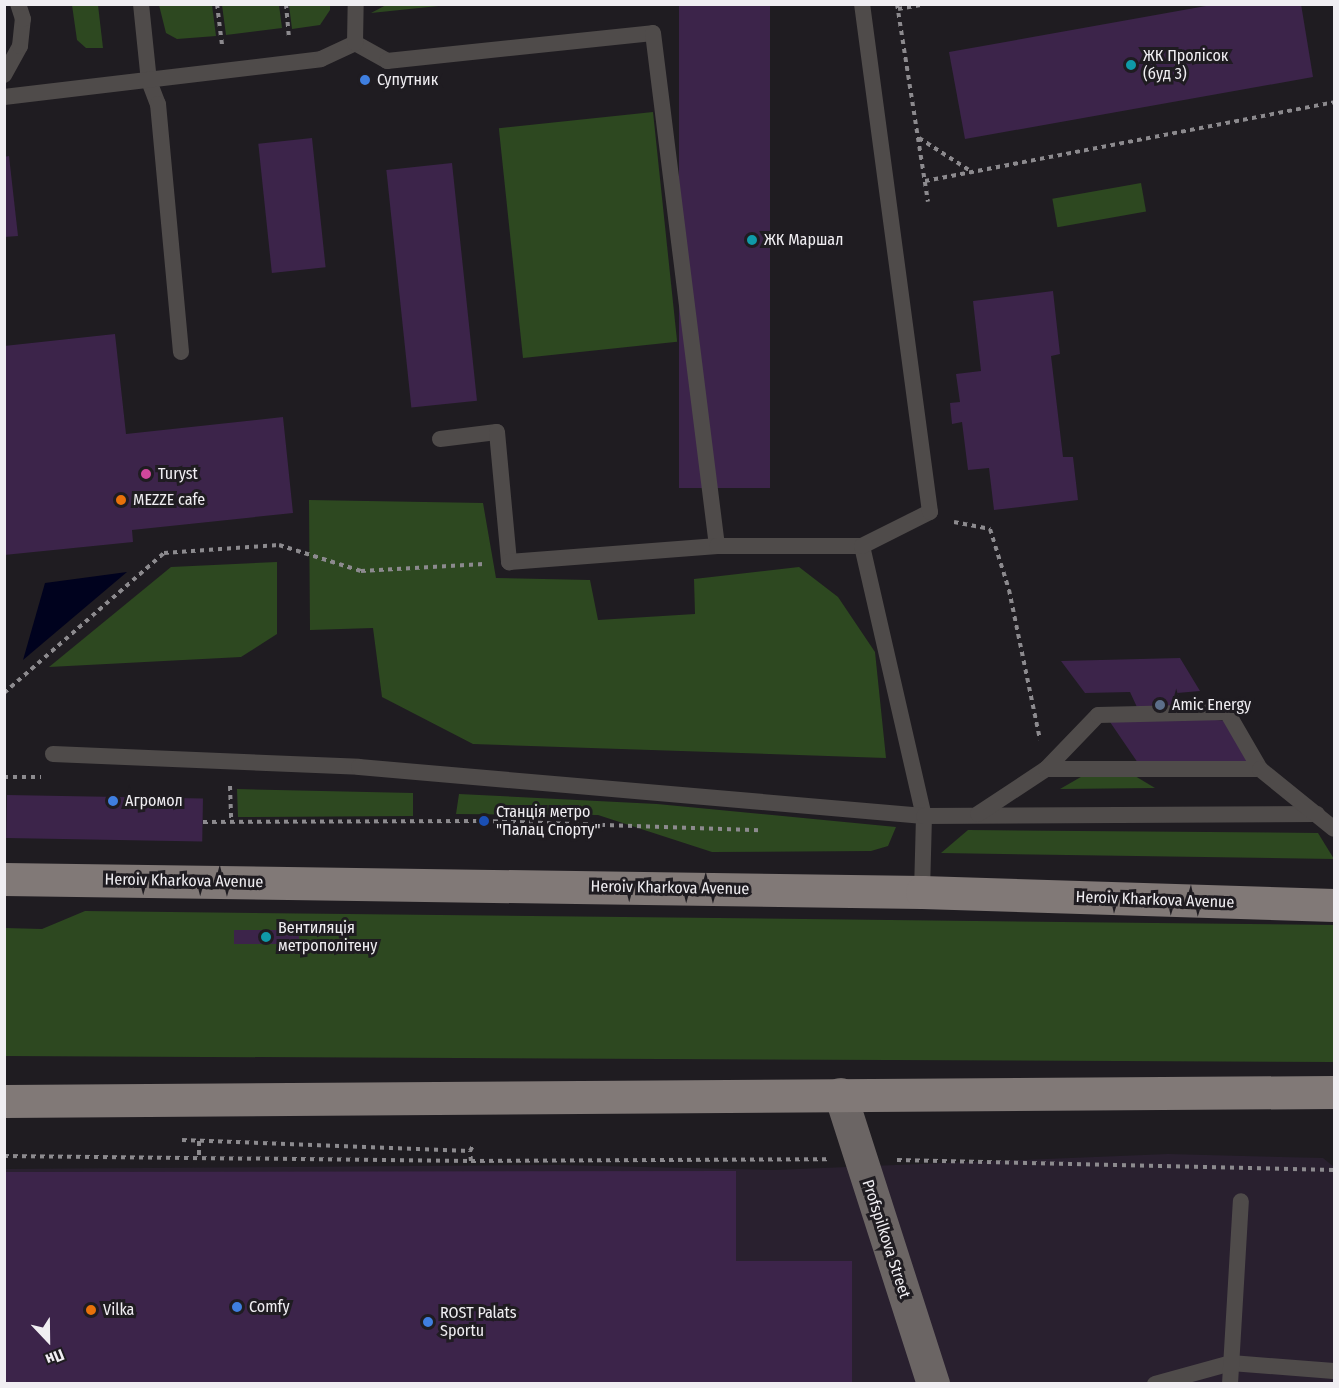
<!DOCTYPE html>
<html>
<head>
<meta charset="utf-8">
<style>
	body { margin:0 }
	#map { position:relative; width:1339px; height:1388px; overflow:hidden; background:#1f1c21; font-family:"Fira Sans Condensed",sans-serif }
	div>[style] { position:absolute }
	.industrial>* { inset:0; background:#29202f }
	.green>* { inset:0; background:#2d4820; transform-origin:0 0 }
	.water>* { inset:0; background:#00021e }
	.building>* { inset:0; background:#3c244a; transform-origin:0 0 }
	.path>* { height:4px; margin-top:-2px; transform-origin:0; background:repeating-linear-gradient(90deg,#8c8a8e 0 4.5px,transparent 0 9px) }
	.lane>* { height:16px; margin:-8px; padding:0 8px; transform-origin:8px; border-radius:8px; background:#4f4b4a }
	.secondary>* { height:33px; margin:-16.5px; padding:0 16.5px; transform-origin:16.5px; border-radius:16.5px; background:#6b6564 }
	.primary>* { height:33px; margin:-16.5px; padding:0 16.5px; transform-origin:16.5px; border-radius:16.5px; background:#817977 }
	.dots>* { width:16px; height:16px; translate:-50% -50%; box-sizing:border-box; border:3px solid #1f1c21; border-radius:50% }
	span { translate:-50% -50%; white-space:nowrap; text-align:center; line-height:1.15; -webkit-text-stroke:6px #1f1c21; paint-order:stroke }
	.poi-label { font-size:16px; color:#f0eef2 }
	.left { translate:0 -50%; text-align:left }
	.street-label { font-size:16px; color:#f0eef2 }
	.frame { position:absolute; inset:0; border:6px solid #f0eef2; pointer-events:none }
	.north { position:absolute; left:18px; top:1310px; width:60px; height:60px; -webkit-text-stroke:4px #1f1c21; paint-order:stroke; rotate:158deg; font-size:16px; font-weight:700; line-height:24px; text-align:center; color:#f0eef2 }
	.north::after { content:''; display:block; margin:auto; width:21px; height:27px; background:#f0eef2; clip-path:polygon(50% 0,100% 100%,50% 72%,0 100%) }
</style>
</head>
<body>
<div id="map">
	<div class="industrial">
		<div style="clip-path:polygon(1168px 1154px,1323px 1158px,1334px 1167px,1334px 1383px,5px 1383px,4px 1169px,558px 1165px,774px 1170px)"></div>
	</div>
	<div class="green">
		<div style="clip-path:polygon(388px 4px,448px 4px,448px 5px,371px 13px)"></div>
		<div style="clip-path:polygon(72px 5px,98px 5px,103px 48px,86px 48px,77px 40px)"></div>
		<div style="clip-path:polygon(159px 5px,212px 5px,216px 36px,177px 39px,166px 33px)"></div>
		<div style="clip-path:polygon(222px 5px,279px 5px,282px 28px,226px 35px)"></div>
		<div style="clip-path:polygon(289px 5px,330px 5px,330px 10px,320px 25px,292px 29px)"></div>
		<div style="left:653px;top:112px;width:231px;height:155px;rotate:84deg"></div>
		<div style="left:1141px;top:183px;width:29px;height:90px;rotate:80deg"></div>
		<div style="clip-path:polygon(309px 500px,483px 503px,496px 578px,590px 580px,598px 620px,695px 614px,694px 579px,799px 567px,838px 597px,875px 652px,886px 758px,473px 744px,382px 697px,373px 628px,310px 630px)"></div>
		<div style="clip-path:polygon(277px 562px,277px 634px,241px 657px,49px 667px,171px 567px)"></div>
		<div style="clip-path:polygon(1130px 773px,1155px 788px,1060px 789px,1086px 774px)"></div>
		<div style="clip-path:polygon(237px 789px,413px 793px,413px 816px,238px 817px)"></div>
		<div style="clip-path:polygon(459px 794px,657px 804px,896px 827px,888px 846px,871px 851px,712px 852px,598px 815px,456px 814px)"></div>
		<div style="clip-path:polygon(968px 830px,1318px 833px,1334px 859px,941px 853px)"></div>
		<div style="clip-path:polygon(85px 911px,1334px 925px,1334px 1062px,5px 1056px,5px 928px,42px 929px)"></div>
	</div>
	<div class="water">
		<div style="clip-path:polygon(127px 572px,23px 660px,45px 583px)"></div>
	</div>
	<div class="building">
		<div style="left:679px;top:4px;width:91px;height:484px"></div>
		<div style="clip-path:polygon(1217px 4px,1301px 4px,1313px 77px,965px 139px,949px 52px)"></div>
		<div style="left:312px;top:138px;width:130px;height:54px;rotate:84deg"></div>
		<div style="clip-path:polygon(9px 156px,18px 236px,4px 237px,4px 157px)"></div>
		<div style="left:452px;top:163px;width:239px;height:66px;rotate:84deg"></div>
		<div style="clip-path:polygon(1053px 291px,1060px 354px,1051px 356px,1063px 457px,1073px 457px,1078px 500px,994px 510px,989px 468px,968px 470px,962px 422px,952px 424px,950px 403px,960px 402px,956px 374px,981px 371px,973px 301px)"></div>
		<div style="clip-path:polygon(115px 334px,126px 434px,283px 417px,293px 513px,132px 530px,133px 542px,4px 555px,4px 346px)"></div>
		<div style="clip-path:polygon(1180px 658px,1200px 691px,1177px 693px,1190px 718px,1229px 721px,1253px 762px,1138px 763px,1110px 722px,1142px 718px,1130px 692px,1085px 693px,1061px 661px)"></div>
		<div style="left:7px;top:795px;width:196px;height:43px;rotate:1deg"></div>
		<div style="left:234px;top:930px;width:65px;height:14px"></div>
		<div style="clip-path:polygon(736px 1171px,736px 1261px,852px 1261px,852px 1384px,4px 1384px,4px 1172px)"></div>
	</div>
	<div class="path">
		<div style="left:217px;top:4px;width:41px;rotate:83deg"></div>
		<div style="left:286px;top:4px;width:33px;rotate:85deg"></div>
		<div style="left:897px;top:4px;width:200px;rotate:81.1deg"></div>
		<div style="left:898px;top:9px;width:27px;rotate:-10deg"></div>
		<div style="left:919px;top:138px;width:63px;rotate:32.7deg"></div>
		<div style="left:925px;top:181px;width:417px;rotate:-10.9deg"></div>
		<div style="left:954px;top:522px;width:37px;rotate:11deg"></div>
		<div style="left:990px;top:529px;width:64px;rotate:72.7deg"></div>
		<div style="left:1009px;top:590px;width:153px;rotate:78.3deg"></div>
		<div style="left:4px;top:693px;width:213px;rotate:-41.2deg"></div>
		<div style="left:164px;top:553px;width:115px;rotate:-4deg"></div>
		<div style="left:279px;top:545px;width:86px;rotate:17.6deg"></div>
		<div style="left:361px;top:571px;width:123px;rotate:-3.3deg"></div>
		<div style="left:4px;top:777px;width:37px"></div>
		<div style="left:230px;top:786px;width:36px;rotate:88deg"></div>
		<div style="left:4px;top:819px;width:2px"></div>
		<div style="left:203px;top:822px;width:281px;rotate:-0.2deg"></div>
		<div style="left:484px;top:821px;width:276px;rotate:1.9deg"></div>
		<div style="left:182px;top:1140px;width:288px;rotate:2.2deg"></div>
		<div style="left:470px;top:1151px;width:8px;rotate:-60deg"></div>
		<div style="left:199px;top:1141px;width:16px;rotate:90deg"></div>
		<div style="left:4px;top:1156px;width:467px;rotate:0.6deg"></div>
		<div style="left:471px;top:1161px;width:10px;rotate:-96deg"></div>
		<div style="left:897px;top:1160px;width:437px;rotate:1.3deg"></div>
		<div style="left:471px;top:1161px;width:356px;rotate:-0.3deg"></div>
	</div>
	<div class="lane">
		<div style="left:141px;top:4px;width:77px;rotate:84.1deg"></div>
		<div style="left:149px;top:81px;width:25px;rotate:69deg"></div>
		<div style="left:158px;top:104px;width:249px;rotate:84.7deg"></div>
		<div style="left:355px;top:43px;width:37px;rotate:29deg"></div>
		<div style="left:387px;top:61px;width:267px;rotate:-6deg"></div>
		<div style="left:653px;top:33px;width:517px;rotate:82.89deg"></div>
		<div style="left:4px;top:75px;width:33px;rotate:-61deg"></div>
		<div style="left:20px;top:46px;width:27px;rotate:-84deg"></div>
		<div style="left:23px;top:19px;width:16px;rotate:-108deg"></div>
		<div style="left:4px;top:97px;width:319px;rotate:-6.8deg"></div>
		<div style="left:321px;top:59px;width:38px;rotate:-25deg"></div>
		<div style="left:355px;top:43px;width:39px;rotate:-89deg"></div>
		<div style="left:440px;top:439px;width:57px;rotate:-7deg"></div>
		<div style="left:497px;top:432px;width:131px;rotate:84.7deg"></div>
		<div style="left:509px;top:562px;width:209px;rotate:-4.4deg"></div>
		<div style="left:717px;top:546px;width:145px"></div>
		<div style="left:862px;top:546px;width:277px;rotate:77.1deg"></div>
		<div style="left:924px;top:816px;width:76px;rotate:91.5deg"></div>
		<div style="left:862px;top:546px;width:76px;rotate:-26.6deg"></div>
		<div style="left:930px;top:512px;width:513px;rotate:-97.62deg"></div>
		<div style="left:53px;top:754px;width:306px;rotate:2.4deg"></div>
		<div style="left:359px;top:767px;width:567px;rotate:4.96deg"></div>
		<div style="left:924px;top:816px;width:393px;rotate:-0.3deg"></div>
		<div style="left:1046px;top:769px;width:75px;rotate:-46.1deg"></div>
		<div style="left:1098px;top:715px;width:129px;rotate:-1.3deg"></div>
		<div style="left:1227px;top:712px;width:66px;rotate:59.9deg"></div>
		<div style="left:978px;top:814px;width:82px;rotate:-33.5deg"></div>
		<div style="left:1046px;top:769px;width:214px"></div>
		<div style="left:1260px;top:769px;width:95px;rotate:39deg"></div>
		<div style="left:1155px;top:1384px;width:79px;rotate:-15.4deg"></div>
		<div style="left:1231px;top:1363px;width:103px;rotate:4.4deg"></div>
		<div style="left:1230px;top:1384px;width:183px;rotate:-86.6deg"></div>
	</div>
	<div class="secondary">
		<div style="left:840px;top:1094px;width:305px;rotate:72.2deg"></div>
	</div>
	<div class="primary">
		<div style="left:4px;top:879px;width:918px;rotate:0.81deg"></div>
		<div style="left:922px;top:892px;width:412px;rotate:1.8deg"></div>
		<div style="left:4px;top:1101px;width:1330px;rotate:-0.39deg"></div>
	</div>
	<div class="dots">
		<div style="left:1131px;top:65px;background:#0f9aa8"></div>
		<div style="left:365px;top:80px;background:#3f7fe0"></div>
		<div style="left:752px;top:240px;background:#0f9aa8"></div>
		<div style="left:146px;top:474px;background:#d1479c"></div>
		<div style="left:121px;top:500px;background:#e8710a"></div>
		<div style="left:1160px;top:705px;background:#5c6f8a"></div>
		<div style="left:113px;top:801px;background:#3f7fe0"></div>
		<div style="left:484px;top:821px;background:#1a4fb4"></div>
		<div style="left:266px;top:937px;background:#0f9aa8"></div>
		<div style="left:237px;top:1307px;background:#3f7fe0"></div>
		<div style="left:91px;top:1310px;background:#e8710a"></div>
		<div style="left:428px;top:1322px;background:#3f7fe0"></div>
	</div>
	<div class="poi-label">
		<span class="left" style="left:1143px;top:65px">ЖК Пролісок<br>(буд 3)</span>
		<span class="left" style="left:377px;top:80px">Супутник</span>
		<span class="left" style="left:764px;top:240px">ЖК Маршал</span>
		<span class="left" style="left:158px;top:474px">Turyst</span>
		<span class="left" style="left:133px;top:500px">MEZZE cafe</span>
		<span class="left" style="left:1172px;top:705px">Amic Energy</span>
		<span class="left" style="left:125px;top:801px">Агромол</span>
		<span class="left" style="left:496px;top:821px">Станція метро<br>"Палац Спорту"</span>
		<span class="left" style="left:278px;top:937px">Вентиляція<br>метрополітену</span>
		<span class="left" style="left:249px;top:1307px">Comfy</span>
		<span class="left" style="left:103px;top:1310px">Vilka</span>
		<span class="left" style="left:440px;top:1322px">ROST Palats<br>Sportu</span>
	</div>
	<div class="street-label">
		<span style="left:184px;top:881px;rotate:1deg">Heroiv Kharkova Avenue</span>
		<span style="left:670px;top:888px;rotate:1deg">Heroiv Kharkova Avenue</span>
		<span style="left:1155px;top:900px;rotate:2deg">Heroiv Kharkova Avenue</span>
		<span style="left:886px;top:1239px;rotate:72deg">Profspilkova Street</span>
	</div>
	<div class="frame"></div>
	<div class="north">Пн</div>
</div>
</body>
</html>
